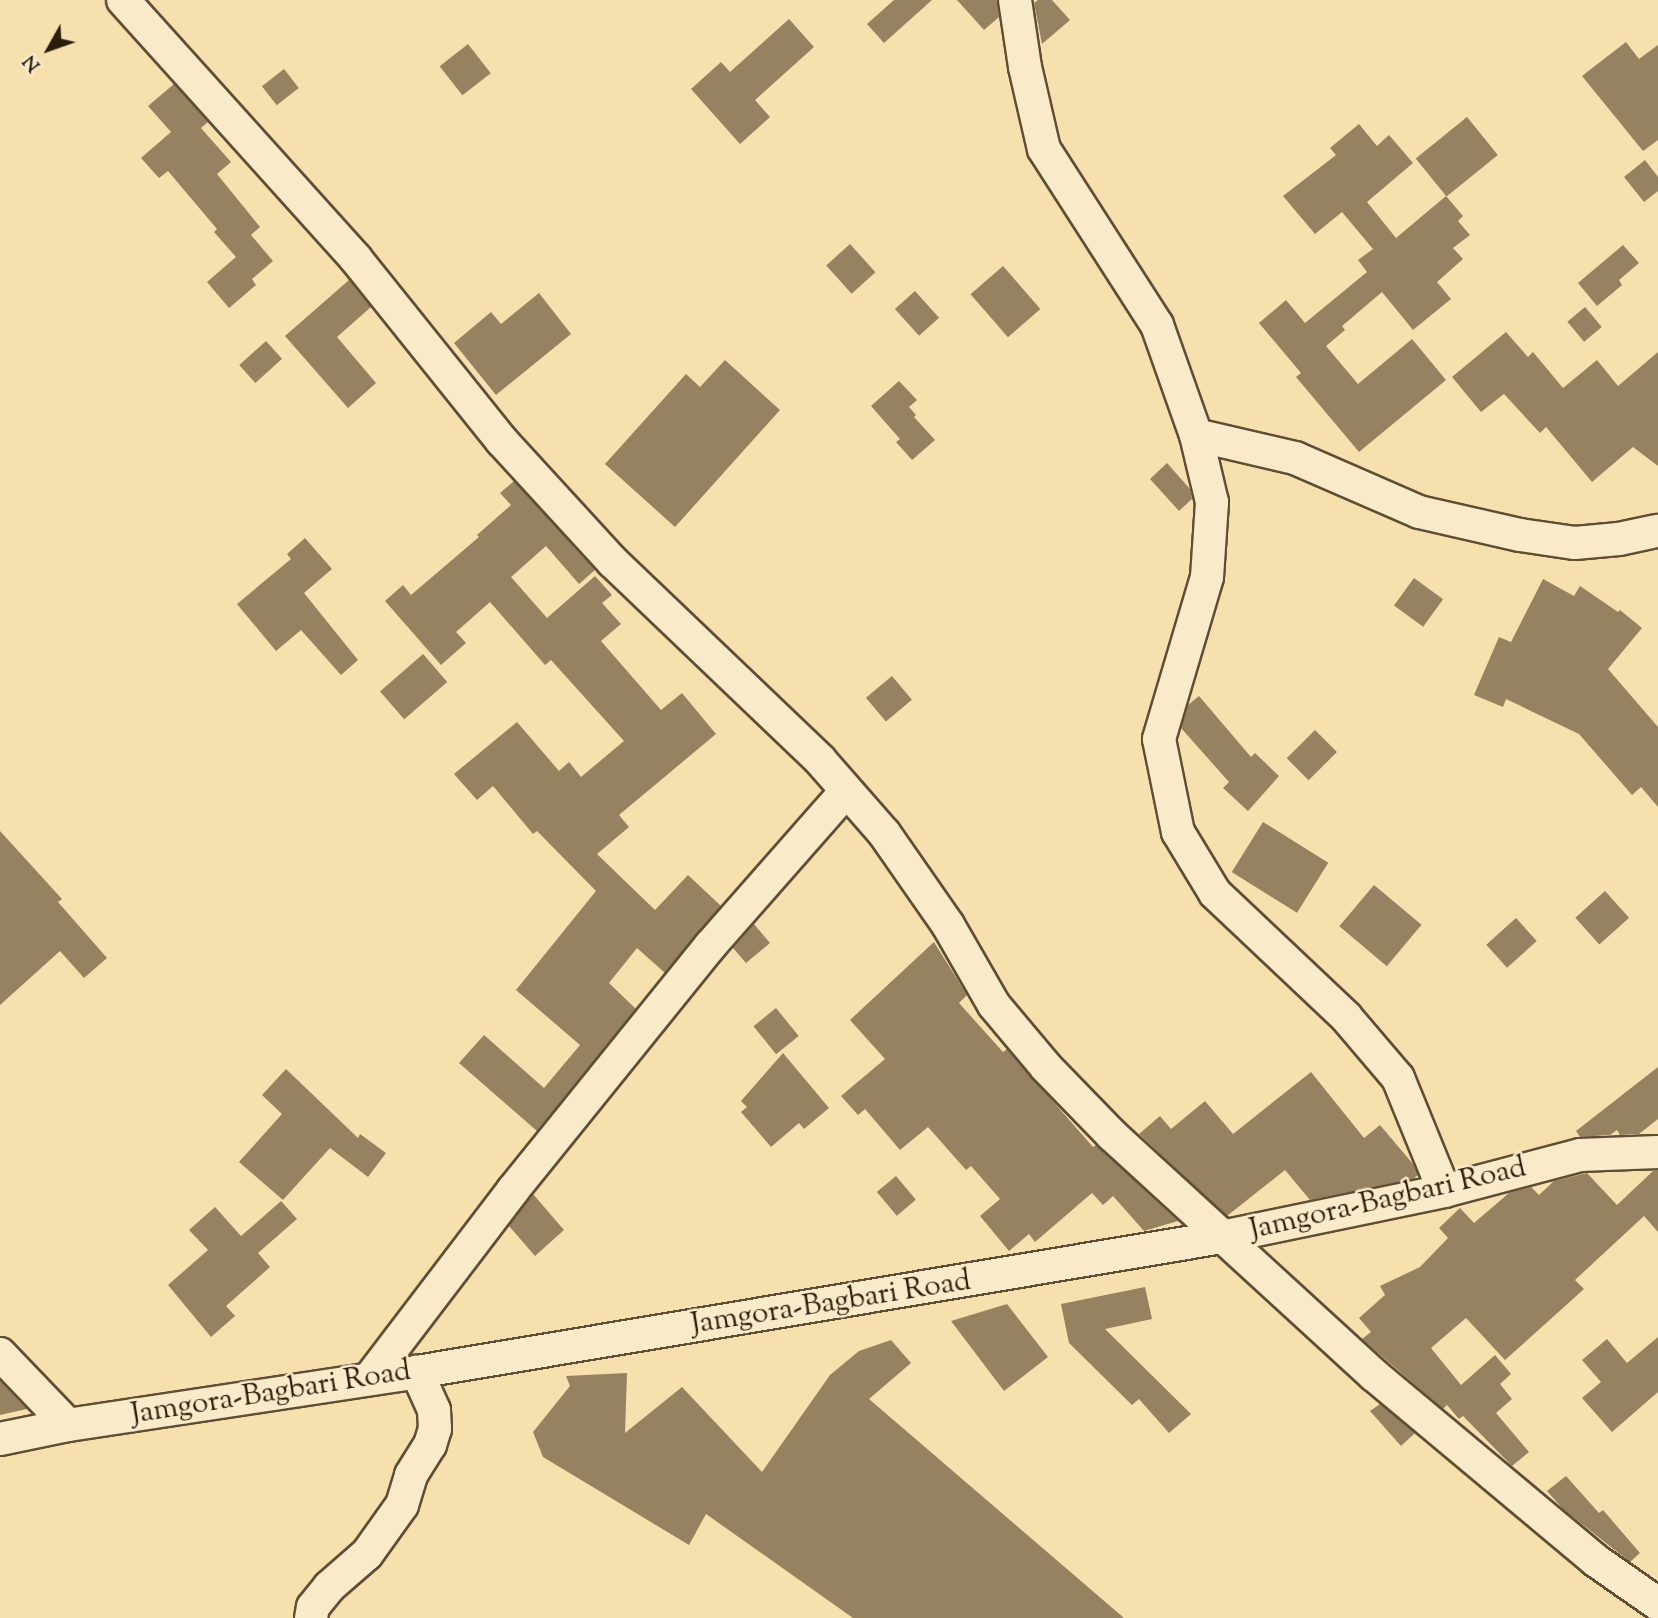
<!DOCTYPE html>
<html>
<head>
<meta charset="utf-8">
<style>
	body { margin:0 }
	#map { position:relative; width:1658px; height:1618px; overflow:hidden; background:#f6e0ad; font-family:"Sorts Mill Goudy",serif }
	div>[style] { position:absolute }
	.building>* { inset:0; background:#968260; transform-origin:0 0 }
	.roads { filter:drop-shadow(2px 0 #5f4e35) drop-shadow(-2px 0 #5f4e35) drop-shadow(0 2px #5f4e35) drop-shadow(0 -2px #5f4e35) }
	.minor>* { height:32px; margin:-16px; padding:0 16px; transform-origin:16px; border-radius:16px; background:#f9ebca }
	span { translate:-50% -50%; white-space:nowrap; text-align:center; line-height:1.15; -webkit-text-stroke:5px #f9ebca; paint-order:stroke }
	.street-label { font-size:30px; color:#2d1d0d }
	.north { position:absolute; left:14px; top:14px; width:70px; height:70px; -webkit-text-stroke:5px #f9ebca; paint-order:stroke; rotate:230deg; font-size:19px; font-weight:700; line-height:28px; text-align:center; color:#2d1d0d }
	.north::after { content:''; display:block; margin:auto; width:24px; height:32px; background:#2d1d0d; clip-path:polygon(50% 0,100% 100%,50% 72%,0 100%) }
</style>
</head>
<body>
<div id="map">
	<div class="building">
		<div style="clip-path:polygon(894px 0,932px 0,884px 43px,867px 24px)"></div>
		<div style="clip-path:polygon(957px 0,997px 0,999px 17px,984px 30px)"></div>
		<div style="clip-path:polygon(1038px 0,1052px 0,1070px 20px,1042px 44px,1034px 3px)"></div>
		<div style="clip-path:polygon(789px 19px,814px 47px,755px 100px,770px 117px,740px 144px,691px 89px,721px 62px,730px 72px)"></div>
		<div style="clip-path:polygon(1626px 42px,1639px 59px,1658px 45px,1658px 140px,1643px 151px,1582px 76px)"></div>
		<div style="left:468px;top:44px;width:37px;height:36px;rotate:52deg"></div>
		<div style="left:284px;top:69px;width:24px;height:28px;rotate:52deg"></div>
		<div style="clip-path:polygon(174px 84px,208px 122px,201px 128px,231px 162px,217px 174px,260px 227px,251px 235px,273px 261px,252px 279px,256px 285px,229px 308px,207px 282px,236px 257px,214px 232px,217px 229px,168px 171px,159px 178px,141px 158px,171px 132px,148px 106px)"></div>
		<div style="left:1467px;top:117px;width:49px;height:66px;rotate:51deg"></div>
		<div style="clip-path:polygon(1359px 124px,1377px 146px,1389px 135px,1413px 163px,1367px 202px,1396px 238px,1446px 196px,1463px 216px,1458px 221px,1470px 235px,1453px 248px,1463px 259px,1437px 282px,1451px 299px,1413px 330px,1382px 292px,1342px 326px,1345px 330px,1326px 346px,1358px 384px,1412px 339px,1446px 380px,1359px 452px,1296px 377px,1301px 373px,1259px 323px,1286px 300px,1305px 323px,1367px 272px,1358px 260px,1373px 249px,1342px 212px,1315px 234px,1283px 196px,1336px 155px,1330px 148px)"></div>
		<div style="clip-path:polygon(1645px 160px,1658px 177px,1658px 191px,1644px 202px,1624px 177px)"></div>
		<div style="left:850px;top:244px;width:38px;height:32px;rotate:48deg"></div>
		<div style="clip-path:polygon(1623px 245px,1639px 263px,1619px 280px,1622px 285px,1597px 306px,1578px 283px)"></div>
		<div style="left:1003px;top:266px;width:57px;height:43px;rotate:49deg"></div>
		<div style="clip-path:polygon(349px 280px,371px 307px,337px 337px,376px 383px,348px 408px,285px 336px)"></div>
		<div style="left:915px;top:291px;width:36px;height:27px;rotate:48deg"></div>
		<div style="clip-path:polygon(539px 293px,571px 334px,496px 395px,454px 343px,491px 312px,501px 324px)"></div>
		<div style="left:1585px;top:307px;width:26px;height:23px;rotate:50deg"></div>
		<div style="clip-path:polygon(1506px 332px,1528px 357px,1533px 352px,1563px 388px,1597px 360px,1618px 386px,1658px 352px,1658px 466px,1633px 447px,1592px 482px,1546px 427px,1540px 433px,1504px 394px,1481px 412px,1452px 377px)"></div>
		<div style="left:266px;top:341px;width:24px;height:36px;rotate:48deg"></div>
		<div style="clip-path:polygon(725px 360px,780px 410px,675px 527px,605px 464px,686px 374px,700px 387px)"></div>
		<div style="clip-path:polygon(899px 381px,917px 400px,909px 407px,916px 415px,914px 417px,935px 440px,912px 460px,896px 442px,900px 439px,871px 406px)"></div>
		<div style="clip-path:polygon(1167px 463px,1190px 489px,1192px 499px,1179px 511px,1150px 479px)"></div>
		<div style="clip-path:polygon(514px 481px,595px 570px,579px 584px,546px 546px,511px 577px,547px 618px,595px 576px,612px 595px,602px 603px,621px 624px,601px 641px,661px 710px,682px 693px,716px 734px,619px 815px,629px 827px,597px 854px,655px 910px,688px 875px,721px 906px,665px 973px,637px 948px,609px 983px,636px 1009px,537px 1131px,459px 1063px,484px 1035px,544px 1088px,580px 1045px,516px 990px,596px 891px,537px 831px,533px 834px,493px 786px,477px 800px,454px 774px,517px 722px,559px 771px,569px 762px,581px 777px,624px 741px,551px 660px,545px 665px,490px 602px,456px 632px,466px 643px,441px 665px,385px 601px,403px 585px,411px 595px,479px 537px,477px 535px,511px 505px,500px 493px)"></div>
		<div style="clip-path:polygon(305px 538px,332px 569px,304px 593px,358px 660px,341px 675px,301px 630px,276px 651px,237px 604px,291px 559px,287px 554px)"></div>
		<div style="left:1414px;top:578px;width:36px;height:34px;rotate:36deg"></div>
		<div style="clip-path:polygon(1543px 579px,1574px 596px,1580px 586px,1618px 612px,1620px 610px,1642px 628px,1608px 669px,1658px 727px,1658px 807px,1641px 787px,1632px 795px,1579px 734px,1506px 699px,1503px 707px,1474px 695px,1499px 637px,1511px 642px)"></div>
		<div style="left:423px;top:654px;width:37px;height:57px;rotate:49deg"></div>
		<div style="left:892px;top:676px;width:31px;height:34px;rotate:50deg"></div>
		<div style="clip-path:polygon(1199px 696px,1251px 757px,1255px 753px,1279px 776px,1248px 811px,1223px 788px,1229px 782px,1181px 728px,1188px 705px)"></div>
		<div style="left:1315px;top:730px;width:31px;height:40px;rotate:45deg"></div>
		<div style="left:1263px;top:822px;width:77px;height:59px;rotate:32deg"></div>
		<div style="clip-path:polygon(0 831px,62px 899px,58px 902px,107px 958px,84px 978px,60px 951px,0 1005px)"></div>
		<div style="left:1374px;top:885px;width:62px;height:54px;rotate:40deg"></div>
		<div style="left:1605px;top:891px;width:36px;height:40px;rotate:48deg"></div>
		<div style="left:1516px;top:918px;width:31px;height:40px;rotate:48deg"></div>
		<div style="clip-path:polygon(754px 924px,770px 943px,746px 963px,733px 948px)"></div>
		<div style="clip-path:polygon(934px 942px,967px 995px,959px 1003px,1003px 1052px,1007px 1049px,1093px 1147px,1096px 1145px,1178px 1221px,1144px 1231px,1113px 1196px,1103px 1205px,1092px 1193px,1035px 1242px,1029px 1234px,1009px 1251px,980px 1216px,1000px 1199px,971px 1166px,966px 1170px,928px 1127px,900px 1150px,865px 1109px,858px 1115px,841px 1096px,885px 1059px,850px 1020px)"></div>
		<div style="left:776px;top:1008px;width:36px;height:29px;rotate:51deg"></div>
		<div style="clip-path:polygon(783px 1053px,829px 1108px,804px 1129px,799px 1123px,771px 1147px,741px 1112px,747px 1107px,741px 1101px)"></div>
		<div style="clip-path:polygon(1658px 1067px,1658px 1119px,1639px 1134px,1620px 1135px,1617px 1130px,1610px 1135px,1580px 1137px,1576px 1131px)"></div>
		<div style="clip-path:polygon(286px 1069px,358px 1138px,360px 1134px,386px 1153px,368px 1177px,330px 1148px,283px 1200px,239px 1162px,282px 1114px,262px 1095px)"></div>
		<div style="clip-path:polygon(1311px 1072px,1364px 1138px,1380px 1125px,1413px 1164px,1418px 1175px,1413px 1179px,1310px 1200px,1285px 1170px,1227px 1216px,1139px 1134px,1160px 1116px,1171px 1129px,1205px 1101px,1233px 1134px)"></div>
		<div style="clip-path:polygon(1658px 1170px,1658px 1232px,1644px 1216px,1575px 1280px,1584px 1289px,1505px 1360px,1466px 1318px,1431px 1348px,1461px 1385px,1495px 1355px,1511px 1374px,1500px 1384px,1512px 1399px,1496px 1413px,1529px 1452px,1512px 1466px,1463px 1416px,1459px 1419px,1447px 1405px,1443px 1409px,1362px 1339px,1371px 1332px,1359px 1318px,1385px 1295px,1380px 1286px,1420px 1267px,1448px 1238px,1439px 1228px,1460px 1208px,1474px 1223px,1509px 1193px,1531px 1187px,1539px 1195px,1554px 1181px,1587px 1173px,1617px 1205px,1653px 1171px)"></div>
		<div style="left:896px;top:1176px;width:31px;height:25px;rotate:50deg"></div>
		<div style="clip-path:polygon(533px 1194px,564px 1230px,535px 1256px,509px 1226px)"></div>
		<div style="clip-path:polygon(281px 1201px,297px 1219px,258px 1253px,270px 1267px,226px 1306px,235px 1316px,211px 1337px,168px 1285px,208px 1250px,189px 1230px,215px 1207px,241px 1236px)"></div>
		<div style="clip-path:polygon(1145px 1287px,1152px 1319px,1105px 1329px,1191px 1414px,1169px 1433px,1139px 1399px,1132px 1405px,1069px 1343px,1061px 1304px)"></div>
		<div style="clip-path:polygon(1007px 1304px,1048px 1357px,1004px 1391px,951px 1321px)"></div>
		<div style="clip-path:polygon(1658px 1337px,1658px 1392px,1612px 1432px,1582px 1398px,1601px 1382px,1582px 1360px,1607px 1339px,1627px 1363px)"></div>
		<div style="clip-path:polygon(891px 1340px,911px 1363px,869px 1399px,1124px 1618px,853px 1618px,706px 1514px,689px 1545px,543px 1457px,533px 1432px,570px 1386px,566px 1376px,627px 1373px,625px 1433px,682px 1387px,762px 1472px,830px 1375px,859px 1351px)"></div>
		<div style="clip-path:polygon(0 1381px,27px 1409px,0 1415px)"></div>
		<div style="clip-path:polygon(1380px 1404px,1415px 1433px,1401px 1446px,1370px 1411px)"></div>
		<div style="clip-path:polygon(1566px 1476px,1599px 1513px,1603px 1510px,1640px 1553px,1630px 1562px,1563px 1509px,1547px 1491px)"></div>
	</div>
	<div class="roads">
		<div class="minor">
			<div style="left:123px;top:0;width:348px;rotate:48deg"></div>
			<div style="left:356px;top:259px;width:233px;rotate:51.3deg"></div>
			<div style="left:502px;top:441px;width:164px;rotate:47.5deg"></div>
			<div style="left:613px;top:562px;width:286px;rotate:43.7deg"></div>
			<div style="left:820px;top:760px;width:97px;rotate:48.8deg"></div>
			<div style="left:884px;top:833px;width:112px;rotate:55.2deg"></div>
			<div style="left:948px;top:925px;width:92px;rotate:60.1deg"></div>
			<div style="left:994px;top:1005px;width:81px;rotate:50deg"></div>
			<div style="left:1046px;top:1067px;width:95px;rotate:45.9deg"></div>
			<div style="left:1112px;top:1135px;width:355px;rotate:42.5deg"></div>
			<div style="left:1374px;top:1375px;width:288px;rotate:39.9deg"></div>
			<div style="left:1595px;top:1560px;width:77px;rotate:34.9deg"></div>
			<div style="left:1015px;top:0;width:68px;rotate:81.5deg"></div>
			<div style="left:1025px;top:67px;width:84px;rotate:77deg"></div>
			<div style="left:1044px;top:149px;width:209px;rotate:57.3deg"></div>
			<div style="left:1157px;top:325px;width:117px;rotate:70.5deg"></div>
			<div style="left:1196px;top:435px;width:69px;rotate:76.6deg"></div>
			<div style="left:1212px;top:502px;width:75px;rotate:93.8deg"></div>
			<div style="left:1207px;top:577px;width:169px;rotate:106.5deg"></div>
			<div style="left:1159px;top:739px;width:95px;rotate:78.5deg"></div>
			<div style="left:1178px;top:832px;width:71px;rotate:58.8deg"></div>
			<div style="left:1215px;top:893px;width:180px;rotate:43.4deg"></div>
			<div style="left:1346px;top:1017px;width:80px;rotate:49.6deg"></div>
			<div style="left:1398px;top:1078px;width:122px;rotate:67.8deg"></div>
			<div style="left:1196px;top:435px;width:102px;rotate:13.1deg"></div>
			<div style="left:1295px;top:458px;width:135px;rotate:23.5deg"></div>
			<div style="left:1419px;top:512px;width:104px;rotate:12.8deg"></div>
			<div style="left:1520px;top:535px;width:56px;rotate:8.3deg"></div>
			<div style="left:1575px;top:543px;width:44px;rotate:-5.2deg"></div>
			<div style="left:1619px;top:539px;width:40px;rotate:-12deg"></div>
			<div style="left:0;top:1354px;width:98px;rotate:46.2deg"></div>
			<div style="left:370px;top:1378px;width:236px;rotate:-52.7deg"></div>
			<div style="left:513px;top:1190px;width:314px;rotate:-51.1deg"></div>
			<div style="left:710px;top:946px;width:206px;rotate:-48.7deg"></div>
			<div style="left:0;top:1439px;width:69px;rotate:-11.6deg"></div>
			<div style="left:68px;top:1425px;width:353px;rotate:-8.6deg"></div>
			<div style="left:417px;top:1372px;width:816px;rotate:-9.52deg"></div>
			<div style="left:1222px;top:1237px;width:227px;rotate:-11.7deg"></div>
			<div style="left:1444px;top:1191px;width:141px;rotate:-14.8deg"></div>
			<div style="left:1580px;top:1155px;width:78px;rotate:-2.2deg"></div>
			<div style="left:311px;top:1618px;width:11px;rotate:-80deg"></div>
			<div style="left:313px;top:1607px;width:26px;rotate:-51deg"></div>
			<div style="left:329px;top:1587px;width:50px;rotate:-41deg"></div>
			<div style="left:367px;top:1554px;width:60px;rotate:-54.5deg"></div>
			<div style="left:402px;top:1505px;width:31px;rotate:-73deg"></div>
			<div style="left:411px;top:1475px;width:36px;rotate:-58deg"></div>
			<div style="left:430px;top:1445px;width:17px;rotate:-73deg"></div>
			<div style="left:435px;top:1429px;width:19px;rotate:-93deg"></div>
			<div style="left:434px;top:1410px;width:42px;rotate:-114.1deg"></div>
		</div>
	</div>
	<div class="street-label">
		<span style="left:1388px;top:1200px;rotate:-13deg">Jamgora-Bagbari Road</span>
		<span style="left:831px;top:1304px;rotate:-9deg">Jamgora-Bagbari Road</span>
		<span style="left:271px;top:1394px;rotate:-9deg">Jamgora-Bagbari Road</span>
	</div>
	<div class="north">N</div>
</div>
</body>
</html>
